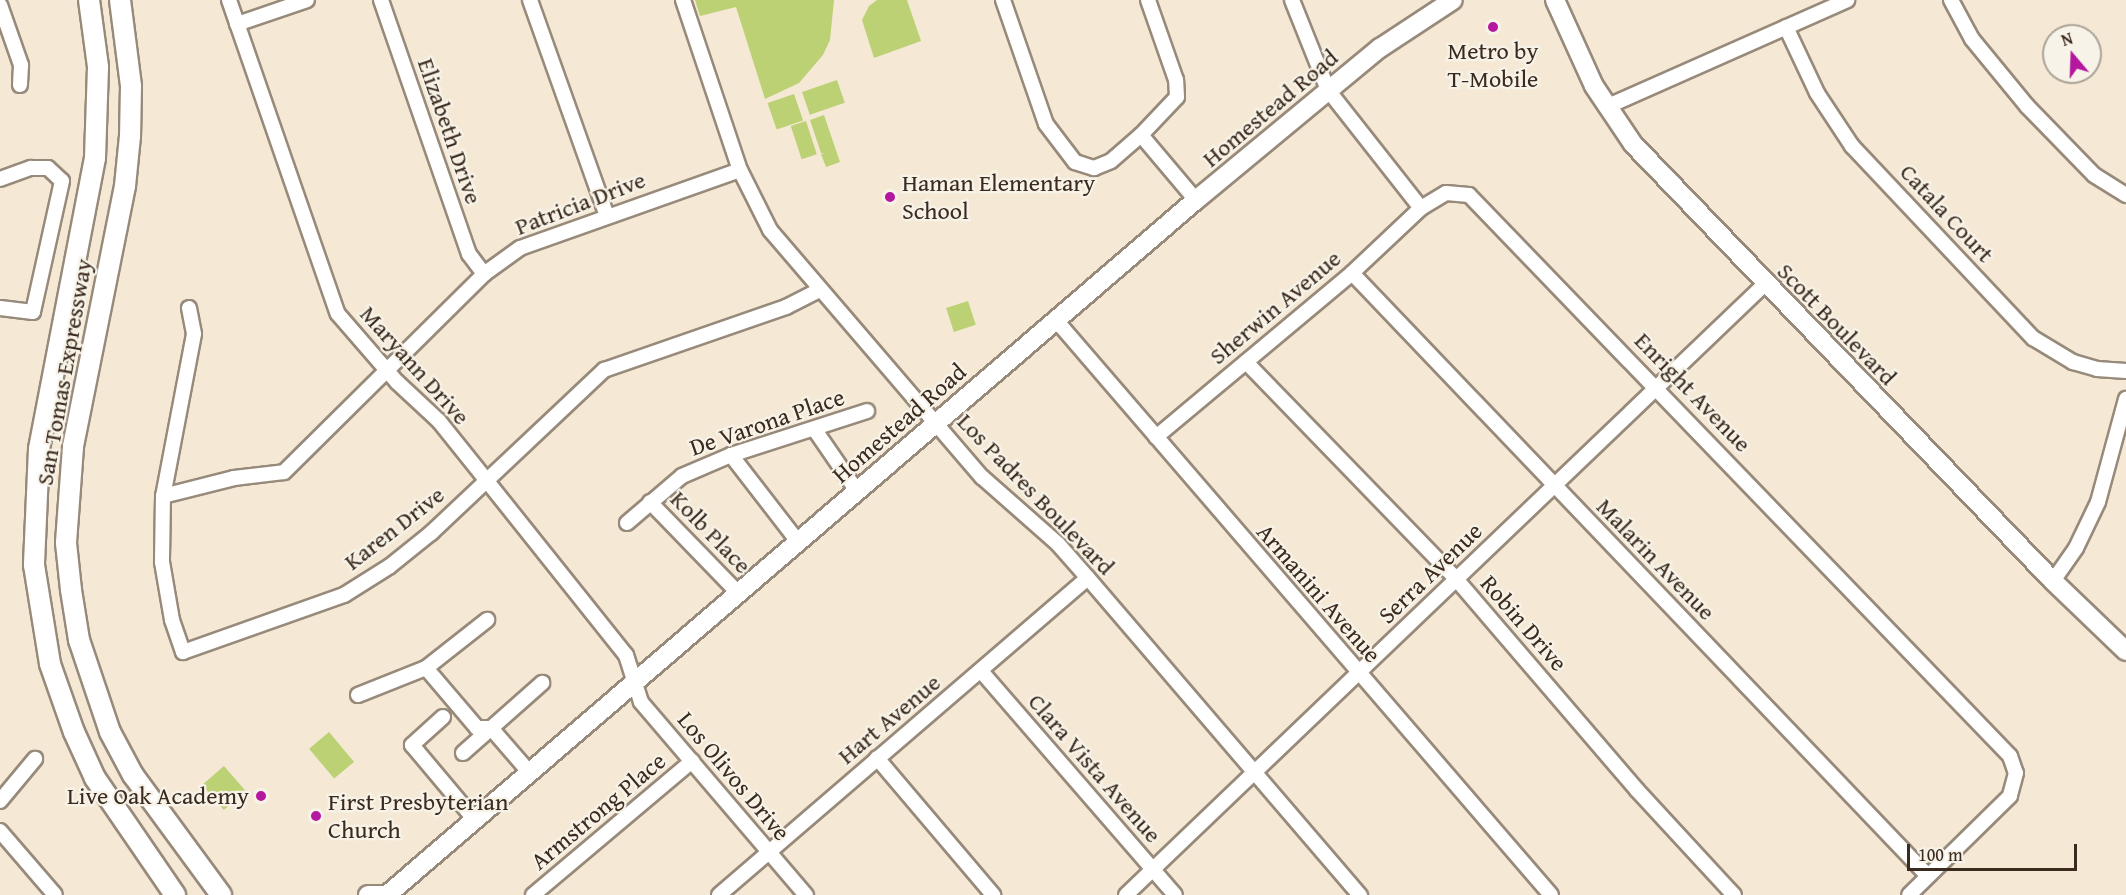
<!DOCTYPE html>
<html>
<head>
<meta charset="utf-8">
<style>
	body { margin:0 }
	#map { position:relative; width:2126px; height:895px; overflow:hidden; background:#f5e9d6; font-family:"Gentium Book Plus",serif }
	div>[style] { position:absolute }
	.green>* { inset:0; background:#bbd174; transform-origin:0 0 }
	.roads { filter:drop-shadow(2px 0 #988a7a) drop-shadow(-2px 0 #988a7a) drop-shadow(0 2px #988a7a) drop-shadow(0 -2px #988a7a) }
	.minor>* { height:14px; margin:-7px; padding:0 7px; transform-origin:7px; border-radius:7px; background:#fff }
	.major>* { height:18px; margin:-9px; padding:0 9px; transform-origin:9px; border-radius:9px; background:#fff }
	.highway>* { height:20px; margin:-10px; padding:0 10px; transform-origin:10px; border-radius:10px; background:#fff }
	.dots>* { width:16px; height:16px; translate:-50% -50%; box-sizing:border-box; border:3px solid #f7f3e8; border-radius:50% }
	span { translate:-50% -50%; white-space:nowrap; text-align:center; line-height:1.15; -webkit-text-stroke:4.5px #f7f3e8; paint-order:stroke }
	.poi-label { font-size:24px; color:#3b2a1e }
	.left { translate:0 -50%; text-align:left }
	.right { translate:-100% -50%; text-align:right }
	.street-label { font-size:24px; color:#3b2a1e }
	.north { position:absolute; left:2042px; top:24px; width:60px; height:60px; box-sizing:border-box; background:#f7f3e8; border:2px solid #aca397; border-radius:50%; rotate:341deg; font-size:16px; font-weight:700; line-height:24px; text-align:center; color:#3b2a1e }
	.north::after { content:''; display:block; margin:auto; width:21px; height:27px; background:#b5179e; clip-path:polygon(50% 0,100% 100%,50% 72%,0 100%) }
	.scale { position:absolute; left:1907px; top:844px; width:170px; height:27px; box-sizing:border-box; border:3px solid #3b2a1e; border-top:0; padding-left:8px; font-size:18px; line-height:21px; white-space:nowrap; color:#3b2a1e; -webkit-text-stroke:4px #f7f3e8; paint-order:stroke }
</style>
</head>
<body>
<div id="map">
	<div class="green">
		<div style="clip-path:polygon(695px 0,834px 0,830px 40px,823px 55px,799px 83px,765px 99px,736px 7px,700px 16px)"></div>
		<div style="clip-path:polygon(907px 0,921px 41px,874px 58px,862px 20px,869px 6px,877px 0)"></div>
		<div style="left:837px;top:80px;width:24px;height:37px;rotate:71deg"></div>
		<div style="left:794px;top:94px;width:28px;height:28px;rotate:71deg"></div>
		<div style="clip-path:polygon(824px 115px,840px 162px,826px 167px,821px 154px,825px 153px,821px 153px,810px 120px)"></div>
		<div style="left:806px;top:121px;width:35px;height:16px;rotate:72deg"></div>
		<div style="left:968px;top:301px;width:25px;height:23px;rotate:72deg"></div>
		<div style="left:329px;top:732px;width:39px;height:26px;rotate:50deg"></div>
		<div style="left:224px;top:766px;width:33px;height:29px;rotate:49deg"></div>
	</div>
	<div class="roads">
		<div class="minor">
			<div style="left:229px;top:0;width:332px;rotate:70.9deg"></div>
			<div style="left:338px;top:314px;width:90px;rotate:49.1deg"></div>
			<div style="left:397px;top:382px;width:57px;rotate:42.9deg"></div>
			<div style="left:439px;top:421px;width:77px;rotate:51.3deg"></div>
			<div style="left:487px;top:481px;width:223px;rotate:51.4deg"></div>
			<div style="left:626px;top:655px;width:49px;rotate:72.3deg"></div>
			<div style="left:641px;top:702px;width:254px;rotate:49.5deg"></div>
			<div style="left:381px;top:0;width:269px;rotate:70.9deg"></div>
			<div style="left:469px;top:254px;width:25px;rotate:53deg"></div>
			<div style="left:530px;top:0;width:227px;rotate:70.4deg"></div>
			<div style="left:683px;top:0;width:179px;rotate:71.5deg"></div>
			<div style="left:740px;top:170px;width:67px;rotate:63.4deg"></div>
			<div style="left:770px;top:230px;width:326px;rotate:49.4deg"></div>
			<div style="left:982px;top:477px;width:101px;rotate:41.4deg"></div>
			<div style="left:1058px;top:544px;width:45px;rotate:48.6deg"></div>
			<div style="left:1088px;top:578px;width:418px;rotate:49.4deg"></div>
			<div style="left:1003px;top:0;width:131px;rotate:70.9deg"></div>
			<div style="left:1046px;top:124px;width:48px;rotate:52.7deg"></div>
			<div style="left:1075px;top:162px;width:20px;rotate:18deg"></div>
			<div style="left:1094px;top:168px;width:18px;rotate:-22deg"></div>
			<div style="left:1111px;top:161px;width:40px;rotate:-41deg"></div>
			<div style="left:1141px;top:135px;width:52px;rotate:-46.5deg"></div>
			<div style="left:1177px;top:97px;width:17px;rotate:-93deg"></div>
			<div style="left:1176px;top:80px;width:85px;rotate:-109.3deg"></div>
			<div style="left:1292px;top:0;width:97px;rotate:68.2deg"></div>
			<div style="left:1328px;top:90px;width:150px;rotate:51.8deg"></div>
			<div style="left:1951px;top:0;width:44px;rotate:61.7deg"></div>
			<div style="left:1972px;top:39px;width:87px;rotate:50.6deg"></div>
			<div style="left:2027px;top:106px;width:96px;rotate:45.8deg"></div>
			<div style="left:2094px;top:175px;width:38px;rotate:32deg"></div>
			<div style="left:0;top:5px;width:64px;rotate:70.7deg"></div>
			<div style="left:21px;top:65px;width:20px;rotate:93deg"></div>
			<div style="left:237px;top:24px;width:74px;rotate:-18.9deg"></div>
			<div style="left:1786px;top:27px;width:73px;rotate:64.8deg"></div>
			<div style="left:1817px;top:93px;width:64px;rotate:56.6deg"></div>
			<div style="left:1852px;top:146px;width:264px;rotate:46.7deg"></div>
			<div style="left:2033px;top:338px;width:47px;rotate:31deg"></div>
			<div style="left:2073px;top:362px;width:25px;rotate:16deg"></div>
			<div style="left:2097px;top:369px;width:29px;rotate:4deg"></div>
			<div style="left:1606px;top:107px;width:264px;rotate:-23.9deg"></div>
			<div style="left:1141px;top:135px;width:85px;rotate:49.8deg"></div>
			<div style="left:0;top:179px;width:33px;rotate:-20deg"></div>
			<div style="left:31px;top:168px;width:17px"></div>
			<div style="left:48px;top:168px;width:19px;rotate:43deg"></div>
			<div style="left:62px;top:181px;width:134px;rotate:102.5deg"></div>
			<div style="left:33px;top:312px;width:33px;rotate:-173deg"></div>
			<div style="left:1352px;top:273px;width:834px;rotate:46.31deg"></div>
			<div style="left:189px;top:308px;width:26px;rotate:79deg"></div>
			<div style="left:194px;top:334px;width:165px;rotate:100.8deg"></div>
			<div style="left:163px;top:496px;width:66px;rotate:90.9deg"></div>
			<div style="left:162px;top:562px;width:59px;rotate:80.2deg"></div>
			<div style="left:172px;top:620px;width:34px;rotate:71deg"></div>
			<div style="left:183px;top:652px;width:171px;rotate:-19.5deg"></div>
			<div style="left:344px;top:595px;width:54px;rotate:-32.2deg"></div>
			<div style="left:390px;top:566px;width:53px;rotate:-38.8deg"></div>
			<div style="left:431px;top:533px;width:238px;rotate:-43.3deg"></div>
			<div style="left:604px;top:370px;width:193px;rotate:-19.1deg"></div>
			<div style="left:786px;top:307px;width:37px;rotate:-27deg"></div>
			<div style="left:1055px;top:319px;width:760px;rotate:49.27deg"></div>
			<div style="left:1246px;top:362px;width:303px;rotate:45.9deg"></div>
			<div style="left:1457px;top:580px;width:277px;rotate:49.4deg"></div>
			<div style="left:1637px;top:790px;width:143px;rotate:47.3deg"></div>
			<div style="left:815px;top:430px;width:74px;rotate:55.5deg"></div>
			<div style="left:1156px;top:437px;width:256px;rotate:-39.9deg"></div>
			<div style="left:1352px;top:273px;width:95px;rotate:-43.3deg"></div>
			<div style="left:1421px;top:208px;width:29px;rotate:-31deg"></div>
			<div style="left:1446px;top:193px;width:23px;rotate:5deg"></div>
			<div style="left:1469px;top:195px;width:779px;rotate:46.04deg"></div>
			<div style="left:2010px;top:756px;width:18px;rotate:71deg"></div>
			<div style="left:2016px;top:773px;width:24px;rotate:105deg"></div>
			<div style="left:2010px;top:796px;width:141px;rotate:135.6deg"></div>
			<div style="left:731px;top:455px;width:111px;rotate:52.3deg"></div>
			<div style="left:163px;top:496px;width:73px;rotate:-14.2deg"></div>
			<div style="left:234px;top:478px;width:50px;rotate:-6.8deg"></div>
			<div style="left:284px;top:472px;width:281px;rotate:-44.7deg"></div>
			<div style="left:484px;top:274px;width:44px;rotate:-35.8deg"></div>
			<div style="left:520px;top:248px;width:233px;rotate:-19.5deg"></div>
			<div style="left:650px;top:502px;width:128px;rotate:45.9deg"></div>
			<div style="left:627px;top:523px;width:72px;rotate:-40.5deg"></div>
			<div style="left:682px;top:476px;width:53px;rotate:-23.2deg"></div>
			<div style="left:731px;top:455px;width:143px;rotate:-17.9deg"></div>
			<div style="left:2053px;top:581px;width:40px;rotate:-55.1deg"></div>
			<div style="left:2076px;top:548px;width:51px;rotate:-64.4deg"></div>
			<div style="left:2098px;top:502px;width:107px;rotate:-74.8deg"></div>
			<div style="left:426px;top:668px;width:79px;rotate:49.6deg"></div>
			<div style="left:477px;top:728px;width:14px"></div>
			<div style="left:491px;top:728px;width:60px;rotate:49.1deg"></div>
			<div style="left:981px;top:671px;width:296px;rotate:49.1deg"></div>
			<div style="left:358px;top:695px;width:73px;rotate:-21.7deg"></div>
			<div style="left:426px;top:668px;width:78px;rotate:-38.2deg"></div>
			<div style="left:443px;top:717px;width:42px;rotate:137.9deg"></div>
			<div style="left:412px;top:745px;width:98px;rotate:50deg"></div>
			<div style="left:463px;top:753px;width:106px;rotate:-41.5deg"></div>
			<div style="left:877px;top:758px;width:180px;rotate:49.7deg"></div>
			<div style="left:0;top:801px;width:55px;rotate:-50.2deg"></div>
			<div style="left:0;top:831px;width:84px;rotate:49.3deg"></div>
			<div style="left:533px;top:895px;width:208px;rotate:-40.1deg"></div>
			<div style="left:719px;top:895px;width:486px;rotate:-40.7deg"></div>
			<div style="left:1126px;top:895px;width:884px;rotate:-43.72deg"></div>
		</div>
		<div class="major">
			<div style="left:1555px;top:0;width:94px;rotate:65.6deg"></div>
			<div style="left:1594px;top:86px;width:70px;rotate:56.1deg"></div>
			<div style="left:1633px;top:144px;width:606px;rotate:46.14deg"></div>
			<div style="left:2053px;top:581px;width:101px;rotate:43.8deg"></div>
			<div style="left:368px;top:895px;width:15px"></div>
			<div style="left:387px;top:895px;width:1067px;rotate:-40.67deg"></div>
			<div style="left:1196px;top:200px;width:239px;rotate:-39.6deg"></div>
			<div style="left:1380px;top:48px;width:87px;rotate:-33.3deg"></div>
		</div>
		<div class="highway">
			<div style="left:89px;top:0;width:68px;rotate:82.3deg"></div>
			<div style="left:98px;top:67px;width:91px;rotate:91.9deg"></div>
			<div style="left:95px;top:158px;width:296px;rotate:100.9deg"></div>
			<div style="left:39px;top:449px;width:116px;rotate:92.5deg"></div>
			<div style="left:34px;top:565px;width:100px;rotate:80.8deg"></div>
			<div style="left:50px;top:664px;width:72px;rotate:70.6deg"></div>
			<div style="left:74px;top:732px;width:51px;rotate:65.5deg"></div>
			<div style="left:95px;top:778px;width:142px;rotate:55.6deg"></div>
			<div style="left:120px;top:0;width:87px;rotate:82.7deg"></div>
			<div style="left:131px;top:86px;width:50px;rotate:91.1deg"></div>
			<div style="left:130px;top:136px;width:50px;rotate:95.7deg"></div>
			<div style="left:125px;top:186px;width:266px;rotate:101.3deg"></div>
			<div style="left:73px;top:447px;width:96px;rotate:94.2deg"></div>
			<div style="left:66px;top:543px;width:47px;rotate:83.9deg"></div>
			<div style="left:71px;top:590px;width:51px;rotate:80.9deg"></div>
			<div style="left:79px;top:640px;width:97px;rotate:71.4deg"></div>
			<div style="left:110px;top:732px;width:49px;rotate:61.9deg"></div>
			<div style="left:133px;top:775px;width:149px;rotate:53.7deg"></div>
		</div>
	</div>
	<div class="dots">
		<div style="left:1493px;top:27px;background:#b5179e"></div>
		<div style="left:890px;top:197px;background:#b5179e"></div>
		<div style="left:261px;top:796px;background:#b5179e"></div>
		<div style="left:316px;top:816px;background:#b5179e"></div>
	</div>
	<div class="poi-label">
		<span style="left:1493px;top:65px">Metro by<br>T-Mobile</span>
		<span class="left" style="left:902px;top:197px">Haman Elementary<br>School</span>
		<span class="right" style="left:249px;top:796px">Live Oak Academy</span>
		<span class="left" style="left:328px;top:816px">First Presbyterian<br>Church</span>
	</div>
	<div class="street-label">
		<span style="left:1270px;top:108px;rotate:-40deg">Homestead Road</span>
		<span style="left:450px;top:131px;rotate:71deg">Elizabeth Drive</span>
		<span style="left:580px;top:203px;rotate:-21deg">Patricia Drive</span>
		<span style="left:1947px;top:213px;rotate:47deg">Catala Court</span>
		<span style="left:1275px;top:307px;rotate:-40deg">Sherwin Avenue</span>
		<span style="left:1837px;top:324px;rotate:46deg">Scott Boulevard</span>
		<span style="left:415px;top:365px;rotate:48deg">Maryann Drive</span>
		<span style="left:64px;top:372px;rotate:-80deg">San Tomas Expressway</span>
		<span style="left:1693px;top:392px;rotate:46deg">Enright Avenue</span>
		<span style="left:767px;top:422px;rotate:-19deg">De Varona Place</span>
		<span style="left:899px;top:423px;rotate:-41deg">Homestead Road</span>
		<span style="left:1036px;top:494px;rotate:46deg">Los Padres Boulevard</span>
		<span style="left:394px;top:528px;rotate:-38deg">Karen Drive</span>
		<span style="left:711px;top:532px;rotate:46deg">Kolb Place</span>
		<span style="left:1656px;top:559px;rotate:46deg">Malarin Avenue</span>
		<span style="left:1430px;top:573px;rotate:-44deg">Serra Avenue</span>
		<span style="left:1319px;top:593px;rotate:49deg">Armanini Avenue</span>
		<span style="left:1524px;top:623px;rotate:49deg">Robin Drive</span>
		<span style="left:889px;top:719px;rotate:-40deg">Hart Avenue</span>
		<span style="left:1095px;top:768px;rotate:49deg">Clara Vista Avenue</span>
		<span style="left:734px;top:776px;rotate:50deg">Los Olivos Drive</span>
		<span style="left:598px;top:811px;rotate:-40deg">Armstrong Place</span>
	</div>
	<div class="north">N</div>
	<div class="scale">100 m</div>
</div>
</body>
</html>
